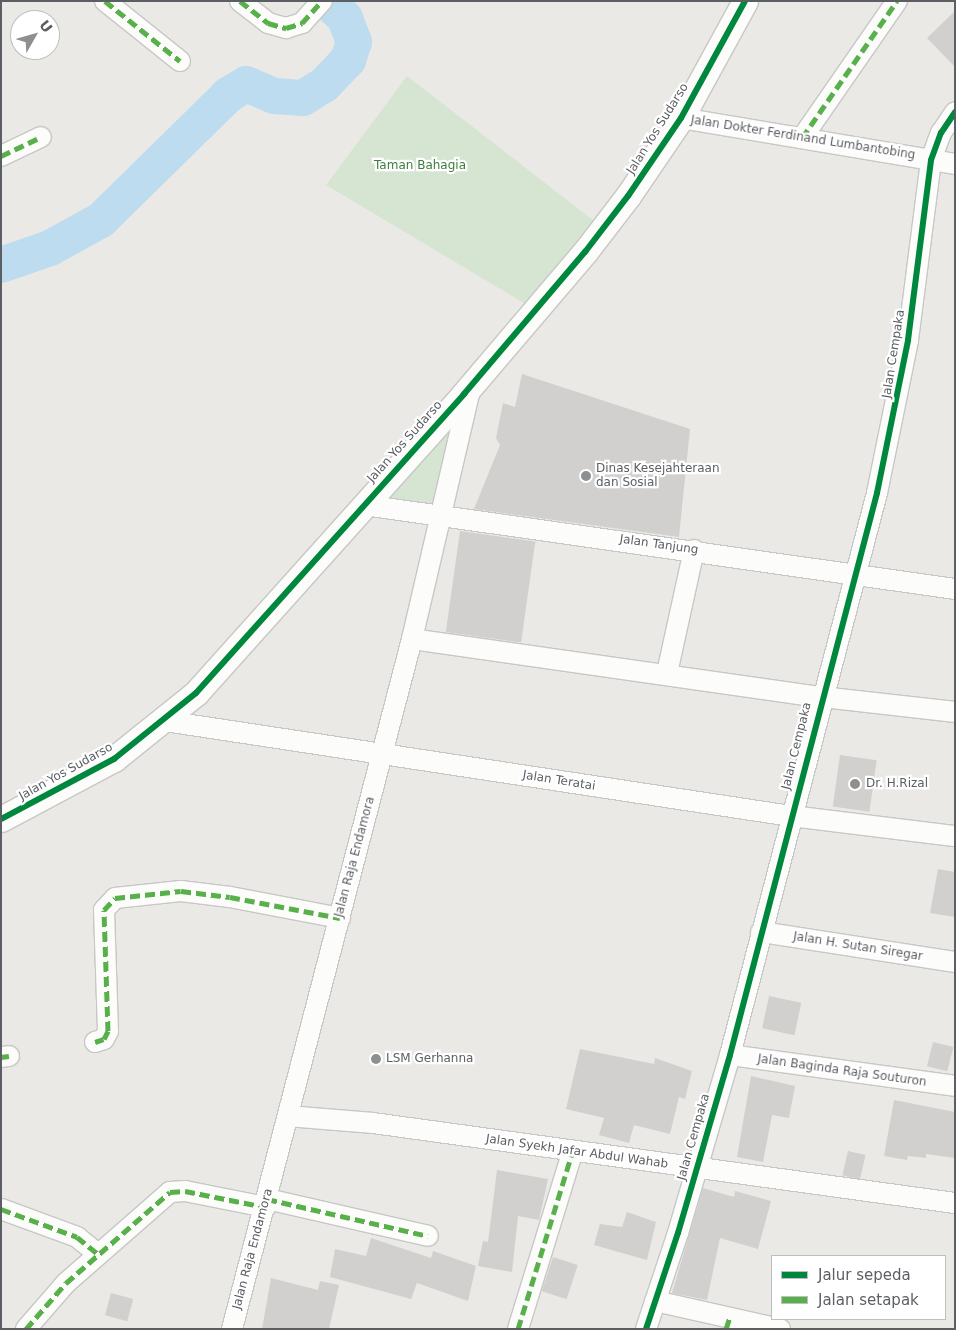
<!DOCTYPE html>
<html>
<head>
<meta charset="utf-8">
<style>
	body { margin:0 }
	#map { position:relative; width:956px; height:1330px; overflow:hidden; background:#eae9e5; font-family:"DejaVu Sans",sans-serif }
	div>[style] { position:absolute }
	.green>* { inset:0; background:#d5e5d2 }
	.river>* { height:36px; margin:-18px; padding:0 18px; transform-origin:18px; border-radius:18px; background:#bedcf0 }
	.building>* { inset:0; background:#d1d0ce; transform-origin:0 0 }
	.roads { filter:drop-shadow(1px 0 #c7c7c7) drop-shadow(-1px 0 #c7c7c7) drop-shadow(0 1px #c7c7c7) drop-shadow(0 -1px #c7c7c7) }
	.minor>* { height:20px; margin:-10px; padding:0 10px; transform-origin:10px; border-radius:10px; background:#fcfcfb }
	.tertiary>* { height:25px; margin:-12.5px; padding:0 12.5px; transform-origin:12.5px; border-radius:12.5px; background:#fcfcfb }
	.quiet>* { height:5px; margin-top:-2.5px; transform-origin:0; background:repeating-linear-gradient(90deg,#58b04a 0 10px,transparent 0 15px) }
	.cycleway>* { height:6px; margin:-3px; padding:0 3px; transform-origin:3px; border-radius:3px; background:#00873e }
	.dots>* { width:14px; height:14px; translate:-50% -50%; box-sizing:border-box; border:2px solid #fff; border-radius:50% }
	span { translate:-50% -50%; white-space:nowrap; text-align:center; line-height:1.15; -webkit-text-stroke:4.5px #fff; paint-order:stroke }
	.street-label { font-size:12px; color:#5b5e62 }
	.park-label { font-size:12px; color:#3e7d3f }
	.poi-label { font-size:12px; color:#5b5e62 }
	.left { translate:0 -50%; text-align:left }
	.frame { position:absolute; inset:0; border:2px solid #5b5e62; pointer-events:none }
	.legend { position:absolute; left:771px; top:1255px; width:175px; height:65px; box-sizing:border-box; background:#fff; border:1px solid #bdbfc0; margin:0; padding:6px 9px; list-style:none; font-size:15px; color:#5b5e62 }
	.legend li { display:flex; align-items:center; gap:10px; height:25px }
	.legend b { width:25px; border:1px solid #bdbfc0 }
	.north { position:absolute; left:10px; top:10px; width:50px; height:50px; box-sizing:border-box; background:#fff; border:1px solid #bdbfc0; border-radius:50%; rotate:52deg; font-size:14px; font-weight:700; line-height:20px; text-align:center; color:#5b5e62 }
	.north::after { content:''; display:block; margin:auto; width:18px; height:22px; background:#8d8f90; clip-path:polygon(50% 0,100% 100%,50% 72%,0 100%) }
</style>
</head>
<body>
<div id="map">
	<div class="green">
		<div style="clip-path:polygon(407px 76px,594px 221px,529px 306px,326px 185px)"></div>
		<div style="clip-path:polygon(465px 395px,438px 511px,371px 502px)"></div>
	</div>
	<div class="river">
		<div style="left:1px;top:265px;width:52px;rotate:-19.1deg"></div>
		<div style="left:50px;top:248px;width:58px;rotate:-28.8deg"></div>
		<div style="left:101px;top:220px;width:178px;rotate:-44.5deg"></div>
		<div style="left:228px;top:95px;width:21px;rotate:-31deg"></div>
		<div style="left:246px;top:84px;width:30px;rotate:23deg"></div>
		<div style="left:274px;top:96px;width:29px;rotate:4deg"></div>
		<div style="left:303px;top:98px;width:25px;rotate:-32deg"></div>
		<div style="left:324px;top:85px;width:35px;rotate:-46deg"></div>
		<div style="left:348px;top:60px;width:19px;rotate:-72deg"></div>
		<div style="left:354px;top:42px;width:26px;rotate:-111deg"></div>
		<div style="left:345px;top:18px;width:25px;rotate:-137deg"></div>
	</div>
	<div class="building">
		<div style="clip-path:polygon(955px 11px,955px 67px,927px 38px)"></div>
		<div style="clip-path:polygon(522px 374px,690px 429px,679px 537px,474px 509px,500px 445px,496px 438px,503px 403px,515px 407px)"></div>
		<div style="left:460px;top:531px;width:76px;height:102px;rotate:8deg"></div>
		<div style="left:840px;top:755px;width:37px;height:52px;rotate:8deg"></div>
		<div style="clip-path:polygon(938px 869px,955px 872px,955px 917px,930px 913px)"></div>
		<div style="left:769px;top:996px;width:33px;height:33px;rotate:12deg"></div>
		<div style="left:933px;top:1042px;width:21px;height:25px;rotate:14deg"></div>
		<div style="clip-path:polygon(580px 1049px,654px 1064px,655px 1058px,692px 1071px,685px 1099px,679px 1097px,670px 1134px,634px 1125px,629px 1143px,599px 1135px,604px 1118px,566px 1109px)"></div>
		<div style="clip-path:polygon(751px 1076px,795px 1086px,789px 1118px,772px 1115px,763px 1162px,737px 1157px)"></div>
		<div style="clip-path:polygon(894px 1100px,955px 1112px,955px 1158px,926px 1154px,926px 1158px,908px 1156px,907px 1160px,884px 1156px)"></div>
		<div style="left:848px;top:1151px;width:18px;height:25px;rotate:13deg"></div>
		<div style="clip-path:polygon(497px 1170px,548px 1179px,539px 1220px,518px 1216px,512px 1272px,478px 1266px,483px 1241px,488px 1242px)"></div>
		<div style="clip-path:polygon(703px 1188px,734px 1197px,735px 1191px,771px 1201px,758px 1249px,720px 1238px,707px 1300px,672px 1293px)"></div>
		<div style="clip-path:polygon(627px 1212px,656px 1222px,647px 1260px,594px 1245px,600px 1224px,622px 1227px)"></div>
		<div style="clip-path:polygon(371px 1238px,431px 1258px,433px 1251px,476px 1266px,468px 1301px,417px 1283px,411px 1299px,330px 1277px,335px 1249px,366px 1256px)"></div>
		<div style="left:553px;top:1257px;width:26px;height:36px;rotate:18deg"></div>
		<div style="clip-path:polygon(271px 1278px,318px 1290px,320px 1281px,339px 1285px,329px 1329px,262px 1329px)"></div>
		<div style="left:111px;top:1293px;width:23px;height:23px;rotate:15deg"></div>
	</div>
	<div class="roads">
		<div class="minor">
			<div style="left:105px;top:1px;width:96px;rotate:38.7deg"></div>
			<div style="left:240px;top:1px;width:36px;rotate:38deg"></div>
			<div style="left:268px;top:23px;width:19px;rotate:16deg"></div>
			<div style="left:286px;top:28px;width:17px;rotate:-17deg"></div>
			<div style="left:302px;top:23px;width:30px;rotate:-48deg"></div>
			<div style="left:681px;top:118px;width:278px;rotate:9.5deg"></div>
			<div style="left:802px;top:138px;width:167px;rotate:-55.3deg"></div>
			<div style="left:1px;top:156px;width:44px;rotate:-25.4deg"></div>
			<div style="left:364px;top:505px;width:597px;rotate:8.09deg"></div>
			<div style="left:412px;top:639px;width:414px;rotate:8.1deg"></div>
			<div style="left:822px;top:697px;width:134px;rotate:6.4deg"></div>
			<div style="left:667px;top:673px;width:126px;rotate:-77.6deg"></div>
			<div style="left:165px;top:721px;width:633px;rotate:8.63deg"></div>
			<div style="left:791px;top:816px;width:165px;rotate:7deg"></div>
			<div style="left:761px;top:932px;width:196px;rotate:8.8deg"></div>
			<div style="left:95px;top:1042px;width:9px;rotate:-18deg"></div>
			<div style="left:104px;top:1039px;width:9px;rotate:-63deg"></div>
			<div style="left:108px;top:1031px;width:121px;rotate:-91.9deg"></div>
			<div style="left:104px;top:910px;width:16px;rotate:-47deg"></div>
			<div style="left:115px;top:898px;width:66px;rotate:-6.1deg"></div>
			<div style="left:181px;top:891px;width:49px;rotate:7deg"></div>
			<div style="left:230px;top:897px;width:112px;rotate:10.8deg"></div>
			<div style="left:730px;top:1055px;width:227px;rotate:7.8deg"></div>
			<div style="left:1px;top:1057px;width:8px;rotate:-7deg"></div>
			<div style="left:288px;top:1116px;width:85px;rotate:4.7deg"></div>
			<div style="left:373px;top:1123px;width:587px;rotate:7.83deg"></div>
			<div style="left:267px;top:1199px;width:165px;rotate:12.9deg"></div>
			<div style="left:1px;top:1209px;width:81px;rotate:20.2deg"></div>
			<div style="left:77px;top:1237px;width:27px;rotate:39deg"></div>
			<div style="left:655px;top:1301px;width:128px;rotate:12.6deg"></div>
			<div style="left:26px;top:1329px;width:61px;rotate:-49deg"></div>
			<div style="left:66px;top:1283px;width:138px;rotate:-41.2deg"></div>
			<div style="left:170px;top:1192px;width:15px;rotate:-4deg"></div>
			<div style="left:185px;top:1191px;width:82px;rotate:11.3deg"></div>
			<div style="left:232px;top:1329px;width:713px;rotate:-75.38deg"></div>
			<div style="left:412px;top:639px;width:260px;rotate:-76.9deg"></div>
			<div style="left:518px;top:1329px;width:184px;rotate:-72.9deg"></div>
			<div style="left:646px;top:1329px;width:101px;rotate:-71.6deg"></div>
			<div style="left:678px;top:1233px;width:185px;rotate:-73.7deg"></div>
			<div style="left:730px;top:1055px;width:581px;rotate:-75.34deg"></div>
			<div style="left:877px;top:493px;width:156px;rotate:-78.5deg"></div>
			<div style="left:908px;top:340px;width:181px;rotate:-82.7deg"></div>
			<div style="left:931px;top:160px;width:29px;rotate:-70deg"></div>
			<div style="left:941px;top:133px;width:25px;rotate:-56deg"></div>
		</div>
		<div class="tertiary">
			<div style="left:1px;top:819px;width:128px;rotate:-28deg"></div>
			<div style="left:114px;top:759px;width:105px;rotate:-38.8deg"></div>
			<div style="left:196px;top:693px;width:402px;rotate:-48.1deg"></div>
			<div style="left:464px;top:394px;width:187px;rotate:-49.6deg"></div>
			<div style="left:585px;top:252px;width:71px;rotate:-52.5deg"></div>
			<div style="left:628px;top:196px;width:94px;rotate:-55.8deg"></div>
			<div style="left:681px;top:118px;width:133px;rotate:-61.3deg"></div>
		</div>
	</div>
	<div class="quiet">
		<div style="left:105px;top:1px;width:96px;rotate:38.7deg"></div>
		<div style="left:240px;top:1px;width:36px;rotate:38deg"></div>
		<div style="left:268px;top:23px;width:19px;rotate:16deg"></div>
		<div style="left:286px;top:28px;width:17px;rotate:-17deg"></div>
		<div style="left:302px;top:23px;width:30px;rotate:-48deg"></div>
		<div style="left:802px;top:138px;width:167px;rotate:-55.3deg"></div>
		<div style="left:1px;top:156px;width:44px;rotate:-25.4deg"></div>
		<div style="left:95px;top:1042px;width:9px;rotate:-18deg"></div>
		<div style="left:104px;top:1039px;width:9px;rotate:-63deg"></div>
		<div style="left:108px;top:1031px;width:121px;rotate:-91.9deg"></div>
		<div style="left:104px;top:910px;width:16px;rotate:-47deg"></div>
		<div style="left:115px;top:898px;width:66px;rotate:-6.1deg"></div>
		<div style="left:181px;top:891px;width:49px;rotate:7deg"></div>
		<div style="left:230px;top:897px;width:112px;rotate:10.8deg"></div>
		<div style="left:1px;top:1057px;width:8px;rotate:-7deg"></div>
		<div style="left:267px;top:1199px;width:165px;rotate:12.9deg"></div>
		<div style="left:1px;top:1209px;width:81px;rotate:20.2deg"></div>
		<div style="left:77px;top:1237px;width:27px;rotate:39deg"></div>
		<div style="left:26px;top:1329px;width:61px;rotate:-49deg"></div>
		<div style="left:66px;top:1283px;width:138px;rotate:-41.2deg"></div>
		<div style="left:170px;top:1192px;width:15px;rotate:-4deg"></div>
		<div style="left:185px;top:1191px;width:82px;rotate:11.3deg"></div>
		<div style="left:518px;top:1329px;width:184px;rotate:-72.9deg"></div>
		<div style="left:726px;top:1329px;width:13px;rotate:-72deg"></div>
	</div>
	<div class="cycleway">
		<div style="left:1px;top:819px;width:128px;rotate:-28deg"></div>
		<div style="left:114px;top:759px;width:105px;rotate:-38.8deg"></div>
		<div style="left:196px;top:693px;width:402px;rotate:-48.1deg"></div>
		<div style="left:464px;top:394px;width:187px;rotate:-49.6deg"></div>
		<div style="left:585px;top:252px;width:71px;rotate:-52.5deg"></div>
		<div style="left:628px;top:196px;width:94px;rotate:-55.8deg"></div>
		<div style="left:681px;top:118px;width:133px;rotate:-61.3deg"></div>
		<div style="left:646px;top:1329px;width:101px;rotate:-71.6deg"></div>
		<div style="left:678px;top:1233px;width:185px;rotate:-73.7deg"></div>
		<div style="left:730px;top:1055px;width:581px;rotate:-75.34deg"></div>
		<div style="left:877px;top:493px;width:156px;rotate:-78.5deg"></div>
		<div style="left:908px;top:340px;width:181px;rotate:-82.7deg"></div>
		<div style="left:931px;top:160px;width:29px;rotate:-70deg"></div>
		<div style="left:941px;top:133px;width:25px;rotate:-56deg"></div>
	</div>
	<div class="dots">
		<div style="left:586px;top:476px;background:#8d8f90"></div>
		<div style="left:855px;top:784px;background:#8d8f90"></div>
		<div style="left:376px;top:1059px;background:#8d8f90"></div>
	</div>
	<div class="street-label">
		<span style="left:658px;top:129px;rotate:-58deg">Jalan Yos Sudarso</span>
		<span style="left:803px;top:138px;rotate:9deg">Jalan Dokter Ferdinand Lumbantobing</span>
		<span style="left:894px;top:354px;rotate:-81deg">Jalan Cempaka</span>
		<span style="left:405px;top:442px;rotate:-48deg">Jalan Yos Sudarso</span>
		<span style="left:659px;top:545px;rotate:8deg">Jalan Tanjung</span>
		<span style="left:797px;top:746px;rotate:-76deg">Jalan Cempaka</span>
		<span style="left:66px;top:772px;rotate:-29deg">Jalan Yos Sudarso</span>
		<span style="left:559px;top:781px;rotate:9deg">Jalan Teratai</span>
		<span style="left:355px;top:857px;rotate:-75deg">Jalan Raja Endamora</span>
		<span style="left:858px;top:947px;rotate:9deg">Jalan H. Sutan Siregar</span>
		<span style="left:842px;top:1071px;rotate:8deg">Jalan Baginda Raja Souturon</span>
		<span style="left:694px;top:1137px;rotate:-74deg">Jalan Cempaka</span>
		<span style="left:577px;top:1152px;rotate:8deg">Jalan Syekh Jafar Abdul Wahab</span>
		<span style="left:253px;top:1249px;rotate:-75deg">Jalan Raja Endamora</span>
	</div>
	<div class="park-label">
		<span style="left:420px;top:166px">Taman Bahagia</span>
	</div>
	<div class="poi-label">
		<span class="left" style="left:596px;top:476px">Dinas Kesejahteraan<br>dan Sosial</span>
		<span class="left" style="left:866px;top:784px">Dr. H.Rizal</span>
		<span class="left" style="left:386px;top:1059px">LSM Gerhanna</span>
	</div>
	<div class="frame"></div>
	<ul class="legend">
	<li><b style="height:6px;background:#00873e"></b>Jalur sepeda</li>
	<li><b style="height:6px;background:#58b04a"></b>Jalan setapak</li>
	</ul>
	<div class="north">U</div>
</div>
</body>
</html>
